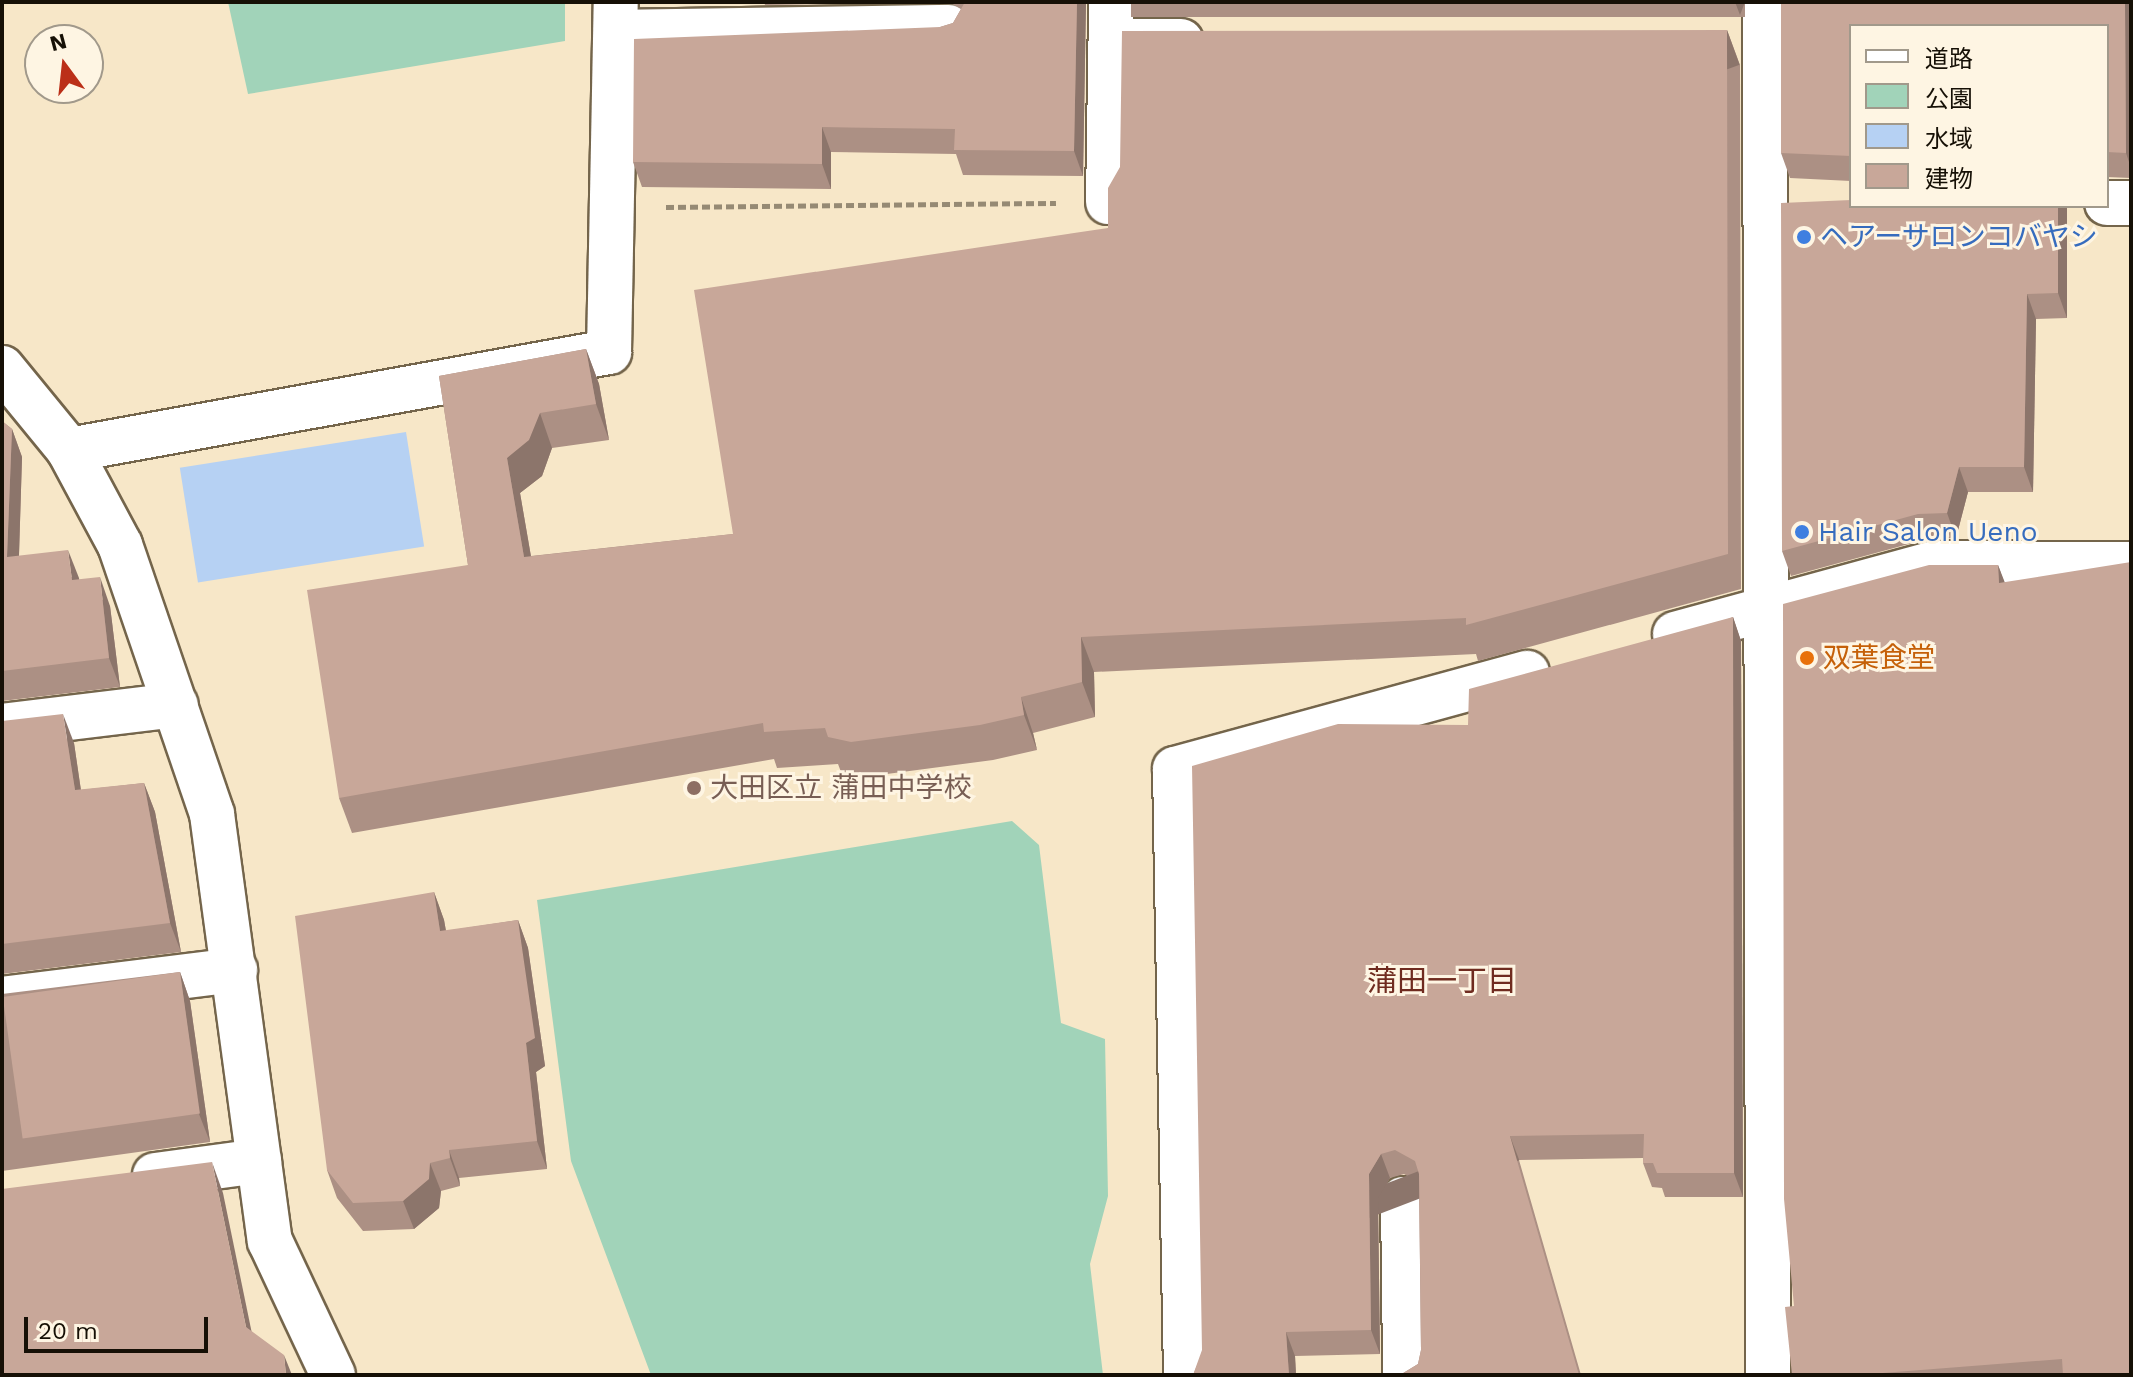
<!DOCTYPE html>
<html>
<head>
<meta charset="utf-8">
<style>
	body { margin:0 }
	#map { position:relative; width:2133px; height:1377px; overflow:hidden; background:#f7e7c8; font-family:"Work Sans","Noto Sans JP",sans-serif }
	div>[style] { position:absolute }
	.green>* { inset:0; background:#a1d3b9 }
	.water>* { inset:0; background:#b6d1f3; transform-origin:0 0 }
	.path>* { height:5px; margin-top:-2.5px; transform-origin:0; background:repeating-linear-gradient(90deg,#968a74 0 8px,transparent 0 12px) }
	.roads { filter:drop-shadow(2px 0 #74654b) drop-shadow(-2px 0 #74654b) drop-shadow(0 2px #74654b) drop-shadow(0 -2px #74654b) }
	.minor>* { height:44px; margin:-22px; padding:0 22px; transform-origin:22px; border-radius:22px; background:#fff }
	.wall>* { inset:0; background:#ac9084; transform-origin:0 0 }
	.shaded-wall>* { inset:0; background:#8c756b; transform-origin:0 0 }
	.building>* { inset:0; background:#c8a799; transform-origin:0 0 }
	.dots>* { width:22px; height:22px; translate:-50% -50%; box-sizing:border-box; border:4px solid #fef5e3; border-radius:50% }
	span { translate:-50% -50%; white-space:nowrap; text-align:center; line-height:1.15; -webkit-text-stroke:6px #fef5e3; paint-order:stroke }
	.shop-label { font-size:28px; color:#366cbe }
	.left { translate:0 -50%; text-align:left }
	.food-label { font-size:28px; color:#c56008 }
	.education-label { font-size:28px; color:#785e54 }
	.neighbourhood-label { font-size:30px; color:#6f2b1f }
	.frame { position:absolute; inset:0; border:4px solid #161006; pointer-events:none }
	.legend { position:absolute; left:1849px; top:24px; width:260px; height:184px; box-sizing:border-box; background:#fef5e3; border:2px solid #a1998b; margin:0; padding:10px 14px; list-style:none; font-size:24px; color:#161006 }
	.legend li { display:flex; align-items:center; gap:16px; height:40px }
	.legend b { width:40px; border:2px solid #a1998b }
	.north { position:absolute; left:24px; top:24px; width:80px; height:80px; box-sizing:border-box; background:#fef5e3; border:2px solid #a1998b; border-radius:50%; rotate:345deg; font-size:22px; font-weight:700; line-height:32px; text-align:center; color:#161006 }
	.north::after { content:''; display:block; margin:auto; width:28px; height:36px; background:#bb2f18; clip-path:polygon(50% 0,100% 100%,50% 72%,0 100%) }
	.scale { position:absolute; left:24px; top:1317px; width:184px; height:36px; box-sizing:border-box; border:4px solid #161006; border-top:0; padding-left:10px; font-size:24px; line-height:28px; white-space:nowrap; color:#161006; -webkit-text-stroke:6px #fef5e3; paint-order:stroke }
</style>
</head>
<body>
<div id="map">
	<div class="green">
		<div style="clip-path:polygon(228px 2px,565px 2px,565px 41px,248px 94px)"></div>
		<div style="clip-path:polygon(1012px 821px,1039px 845px,1061px 1023px,1105px 1039px,1108px 1196px,1090px 1264px,1103px 1375px,651px 1375px,571px 1161px,537px 900px)"></div>
	</div>
	<div class="water">
		<div style="left:406px;top:432px;width:116px;height:229px;rotate:81deg"></div>
	</div>
	<div class="path">
		<div style="left:666px;top:207px;width:390px;rotate:-0.6deg"></div>
	</div>
	<div class="roads">
		<div class="minor">
			<div style="left:1765px;top:2px;width:1373px;rotate:89.87deg"></div>
			<div style="left:616px;top:32px;width:333px;rotate:-0.9deg"></div>
			<div style="left:1111px;top:41px;width:70px"></div>
			<div style="left:1108px;top:202px;width:200px;rotate:-89.1deg"></div>
			<div style="left:2107px;top:203px;width:24px"></div>
			<div style="left:2px;top:368px;width:106px;rotate:50.7deg"></div>
			<div style="left:69px;top:450px;width:108px;rotate:61.8deg"></div>
			<div style="left:120px;top:545px;width:284px;rotate:71.1deg"></div>
			<div style="left:212px;top:814px;width:431px;rotate:82.3deg"></div>
			<div style="left:270px;top:1241px;width:148px;rotate:64.8deg"></div>
			<div style="left:69px;top:450px;width:549px;rotate:-10.29deg"></div>
			<div style="left:609px;top:352px;width:350px;rotate:-88.9deg"></div>
			<div style="left:1675px;top:634px;width:269px;rotate:-15.3deg"></div>
			<div style="left:1934px;top:563px;width:197px;rotate:0.3deg"></div>
			<div style="left:2px;top:726px;width:175px;rotate:-6.9deg"></div>
			<div style="left:2px;top:999px;width:235px;rotate:-7.1deg"></div>
			<div style="left:155px;top:1175px;width:105px;rotate:-7.7deg"></div>
			<div style="left:1403px;top:1199px;width:176px;rotate:89.3deg"></div>
			<div style="left:1186px;top:1375px;width:606px;rotate:-91.04deg"></div>
			<div style="left:1175px;top:769px;width:365px;rotate:-15.3deg"></div>
		</div>
	</div>
	<div class="wall">
		<div style="clip-path:polygon(764px 2px,949px 2px,765px 5px)"></div>
		<div style="clip-path:polygon(949px 2px,1086px 2px,1083px 176px,963px 175px,956px 154px,831px 152px,831px 189px,642px 187px,633px 162px,940px 27px,953px 23px,961px 9px)"></div>
		<div style="left:1131px;top:2px;width:614px;height:15px"></div>
		<div style="clip-path:polygon(1781px 2px,2131px 2px,2131px 178px,2107px 177px,2107px 26px,1851px 26px,1851px 181px,1790px 178px,1781px 153px)"></div>
		<div style="clip-path:polygon(1727px 30px,1740px 65px,1741px 589px,1478px 661px,1476px 654px,1094px 672px,1095px 717px,1033px 733px,1037px 750px,993px 760px,864px 777px,841px 772px,838px 764px,777px 768px,774px 759px,352px 833px,339px 798px,468px 565px,439px 376px,586px 349px,599px 384px,609px 440px,552px 448px,542px 476px,520px 493px,531px 556px,733px 534px,1108px 228px)"></div>
		<div style="clip-path:polygon(2067px 206px,2067px 318px,2036px 319px,2033px 492px,1968px 492px,1956px 538px,1927px 539px,1791px 576px,1782px 551px)"></div>
		<div style="clip-path:polygon(2px 421px,12px 429px,22px 457px,19px 556px,79px 580px,110px 606px,120px 687px,2px 701px)"></div>
		<div style="clip-path:polygon(1998px 565px,2004px 582px,2131px 1375px,1792px 1375px)"></div>
		<div style="clip-path:polygon(1733px 617px,1741px 641px,1743px 1197px,1665px 1197px,1662px 1188px,1652px 1187px,1643px 1163px,1643px 1158px,1519px 1160px,1581px 1375px,1400px 1375px,1418px 1364px,1421px 1350px,1419px 1183px,1404px 1174px,1390px 1178px,1378px 1198px,1380px 1354px,1295px 1356px,1296px 1375px,1193px 1375px,1468px 725px)"></div>
		<div style="clip-path:polygon(2px 721px,74px 743px,81px 790px,144px 783px,155px 812px,181px 952px,2px 974px)"></div>
		<div style="clip-path:polygon(434px 892px,444px 920px,446px 931px,518px 920px,528px 948px,545px 1066px,536px 1072px,547px 1169px,459px 1178px,460px 1186px,441px 1191px,439px 1208px,414px 1229px,363px 1231px,337px 1198px,327px 1170px)"></div>
		<div style="clip-path:polygon(180px 972px,190px 1001px,210px 1142px,2px 1171px,2px 994px)"></div>
	</div>
	<div class="shaded-wall">
		<div style="clip-path:polygon(1077px 2px,1086px 2px,1083px 176px,1074px 151px)"></div>
		<div style="clip-path:polygon(1735px 2px,1745px 2px,1740px 15px)"></div>
		<div style="clip-path:polygon(2125px 2px,2131px 2px,2131px 168px,2126px 153px)"></div>
		<div style="left:1727px;top:30px;width:37px;height:524px;rotate:70deg"></div>
		<div style="clip-path:polygon(822px 127px,831px 152px,831px 189px,822px 164px)"></div>
		<div style="clip-path:polygon(2058px 206px,2067px 206px,2067px 318px,2058px 293px)"></div>
		<div style="clip-path:polygon(2027px 294px,2036px 319px,2033px 492px,2024px 467px)"></div>
		<div style="clip-path:polygon(586px 349px,599px 384px,609px 440px,596px 404px)"></div>
		<div style="clip-path:polygon(540px 413px,552px 448px,542px 476px,520px 493px,537px 592px,524px 557px,507px 458px)"></div>
		<div style="clip-path:polygon(12px 429px,22px 457px,18px 586px,7px 557px)"></div>
		<div style="clip-path:polygon(1959px 467px,1968px 492px,1956px 538px,1947px 513px)"></div>
		<div style="clip-path:polygon(68px 550px,79px 578px,83px 609px,72px 580px)"></div>
		<div style="clip-path:polygon(1998px 565px,2007px 588px,1999px 583px)"></div>
		<div style="clip-path:polygon(100px 577px,110px 606px,120px 687px,109px 658px)"></div>
		<div style="clip-path:polygon(1733px 617px,1741px 641px,1743px 1197px,1734px 1173px)"></div>
		<div style="clip-path:polygon(1081px 637px,1094px 672px,1095px 717px,1082px 682px)"></div>
		<div style="clip-path:polygon(1021px 697px,1033px 733px,1037px 750px,1024px 715px)"></div>
		<div style="clip-path:polygon(63px 714px,74px 743px,85px 819px,75px 790px)"></div>
		<div style="clip-path:polygon(144px 783px,155px 812px,181px 952px,170px 923px)"></div>
		<div style="clip-path:polygon(434px 892px,444px 920px,451px 960px,440px 931px)"></div>
		<div style="clip-path:polygon(518px 920px,528px 948px,545px 1066px,536px 1072px,547px 1169px,537px 1141px,526px 1043px)"></div>
		<div style="clip-path:polygon(180px 972px,190px 1001px,210px 1142px,199px 1114px)"></div>
		<div style="left:1510px;top:1136px;width:26px;height:249px;rotate:69deg"></div>
		<div style="clip-path:polygon(449px 1150px,459px 1178px,460px 1186px,450px 1158px)"></div>
		<div style="clip-path:polygon(1381px 1154px,1390px 1178px,1378px 1198px,1380px 1354px,1371px 1330px,1369px 1174px)"></div>
		<div style="clip-path:polygon(212px 1162px,223px 1193px,257px 1358px,246px 1327px)"></div>
		<div style="clip-path:polygon(430px 1163px,441px 1191px,439px 1208px,414px 1229px,403px 1201px)"></div>
		<div style="clip-path:polygon(1286px 1332px,1295px 1356px,1296px 1375px,1289px 1375px)"></div>
		<div style="clip-path:polygon(284px 1355px,292px 1375px,286px 1375px)"></div>
	</div>
	<div class="building">
		<div style="clip-path:polygon(965px 2px,1077px 2px,1074px 151px,954px 150px,955px 129px,822px 127px,822px 164px,633px 162px,634px 39px,940px 27px,953px 23px)"></div>
		<div style="clip-path:polygon(1781px 2px,2125px 2px,2126px 153px,2107px 152px,2107px 26px,1851px 26px,1851px 156px,1781px 153px)"></div>
		<div style="clip-path:polygon(1727px 30px,1728px 554px,1466px 625px,1466px 618px,1081px 637px,1082px 682px,1021px 697px,1024px 715px,980px 725px,851px 742px,828px 737px,825px 728px,764px 732px,763px 723px,339px 798px,307px 590px,468px 565px,439px 376px,586px 349px,596px 404px,540px 413px,529px 440px,507px 458px,524px 557px,733px 534px,694px 290px,1108px 228px,1108px 188px,1120px 167px,1122px 31px)"></div>
		<div style="clip-path:polygon(1851px 200px,1851px 206px,2058px 206px,2058px 293px,2027px 294px,2024px 467px,1959px 467px,1947px 513px,1918px 514px,1782px 551px,1781px 203px)"></div>
		<div style="clip-path:polygon(2px 421px,12px 429px,7px 557px,68px 550px,72px 580px,100px 577px,109px 658px,2px 671px)"></div>
		<div style="clip-path:polygon(2131px 562px,2131px 1375px,2063px 1375px,2062px 1359px,1857px 1375px,1792px 1375px,1785px 1307px,1794px 1306px,1784px 1199px,1783px 604px,1929px 565px,1998px 565px,1999px 583px)"></div>
		<div style="clip-path:polygon(1733px 617px,1734px 1173px,1657px 1173px,1653px 1163px,1643px 1163px,1644px 1134px,1510px 1136px,1579px 1375px,1400px 1375px,1418px 1364px,1421px 1350px,1419px 1174px,1415px 1161px,1395px 1150px,1381px 1154px,1369px 1174px,1371px 1330px,1286px 1332px,1289px 1375px,1193px 1375px,1202px 1350px,1192px 766px,1338px 724px,1468px 725px,1469px 689px)"></div>
		<div style="clip-path:polygon(63px 714px,75px 790px,144px 783px,170px 923px,2px 944px,2px 721px)"></div>
		<div style="clip-path:polygon(434px 892px,440px 931px,518px 920px,535px 1038px,526px 1043px,537px 1141px,449px 1150px,450px 1158px,430px 1163px,429px 1179px,403px 1201px,353px 1203px,327px 1170px,295px 916px)"></div>
		<div style="left:180px;top:972px;width:143px;height:179px;rotate:82deg"></div>
		<div style="clip-path:polygon(212px 1162px,246px 1327px,284px 1355px,286px 1375px,2px 1375px,2px 1189px)"></div>
	</div>
	<div class="dots">
		<div style="left:1804px;top:237px;background:#3f7fe0"></div>
		<div style="left:1802px;top:532px;background:#3f7fe0"></div>
		<div style="left:1807px;top:658px;background:#e8710a"></div>
		<div style="left:694px;top:788px;background:#8d6e63"></div>
	</div>
	<div class="shop-label">
		<span class="left" style="left:1820px;top:237px">ヘアーサロンコバヤシ</span>
		<span class="left" style="left:1818px;top:532px">Hair Salon Ueno</span>
	</div>
	<div class="food-label">
		<span class="left" style="left:1823px;top:658px">双葉食堂</span>
	</div>
	<div class="education-label">
		<span class="left" style="left:710px;top:788px">大田区立 蒲田中学校</span>
	</div>
	<div class="neighbourhood-label">
		<span style="left:1442px;top:981px">蒲田一丁目</span>
	</div>
	<div class="frame"></div>
	<ul class="legend">
	<li><b style="height:10px;background:#fff"></b>道路</li>
	<li><b style="height:22px;background:#a1d3b9"></b>公園</li>
	<li><b style="height:22px;background:#b6d1f3"></b>水域</li>
	<li><b style="height:22px;background:#c8a799"></b>建物</li>
	</ul>
	<div class="north">N</div>
	<div class="scale">20 m</div>
</div>
</body>
</html>
